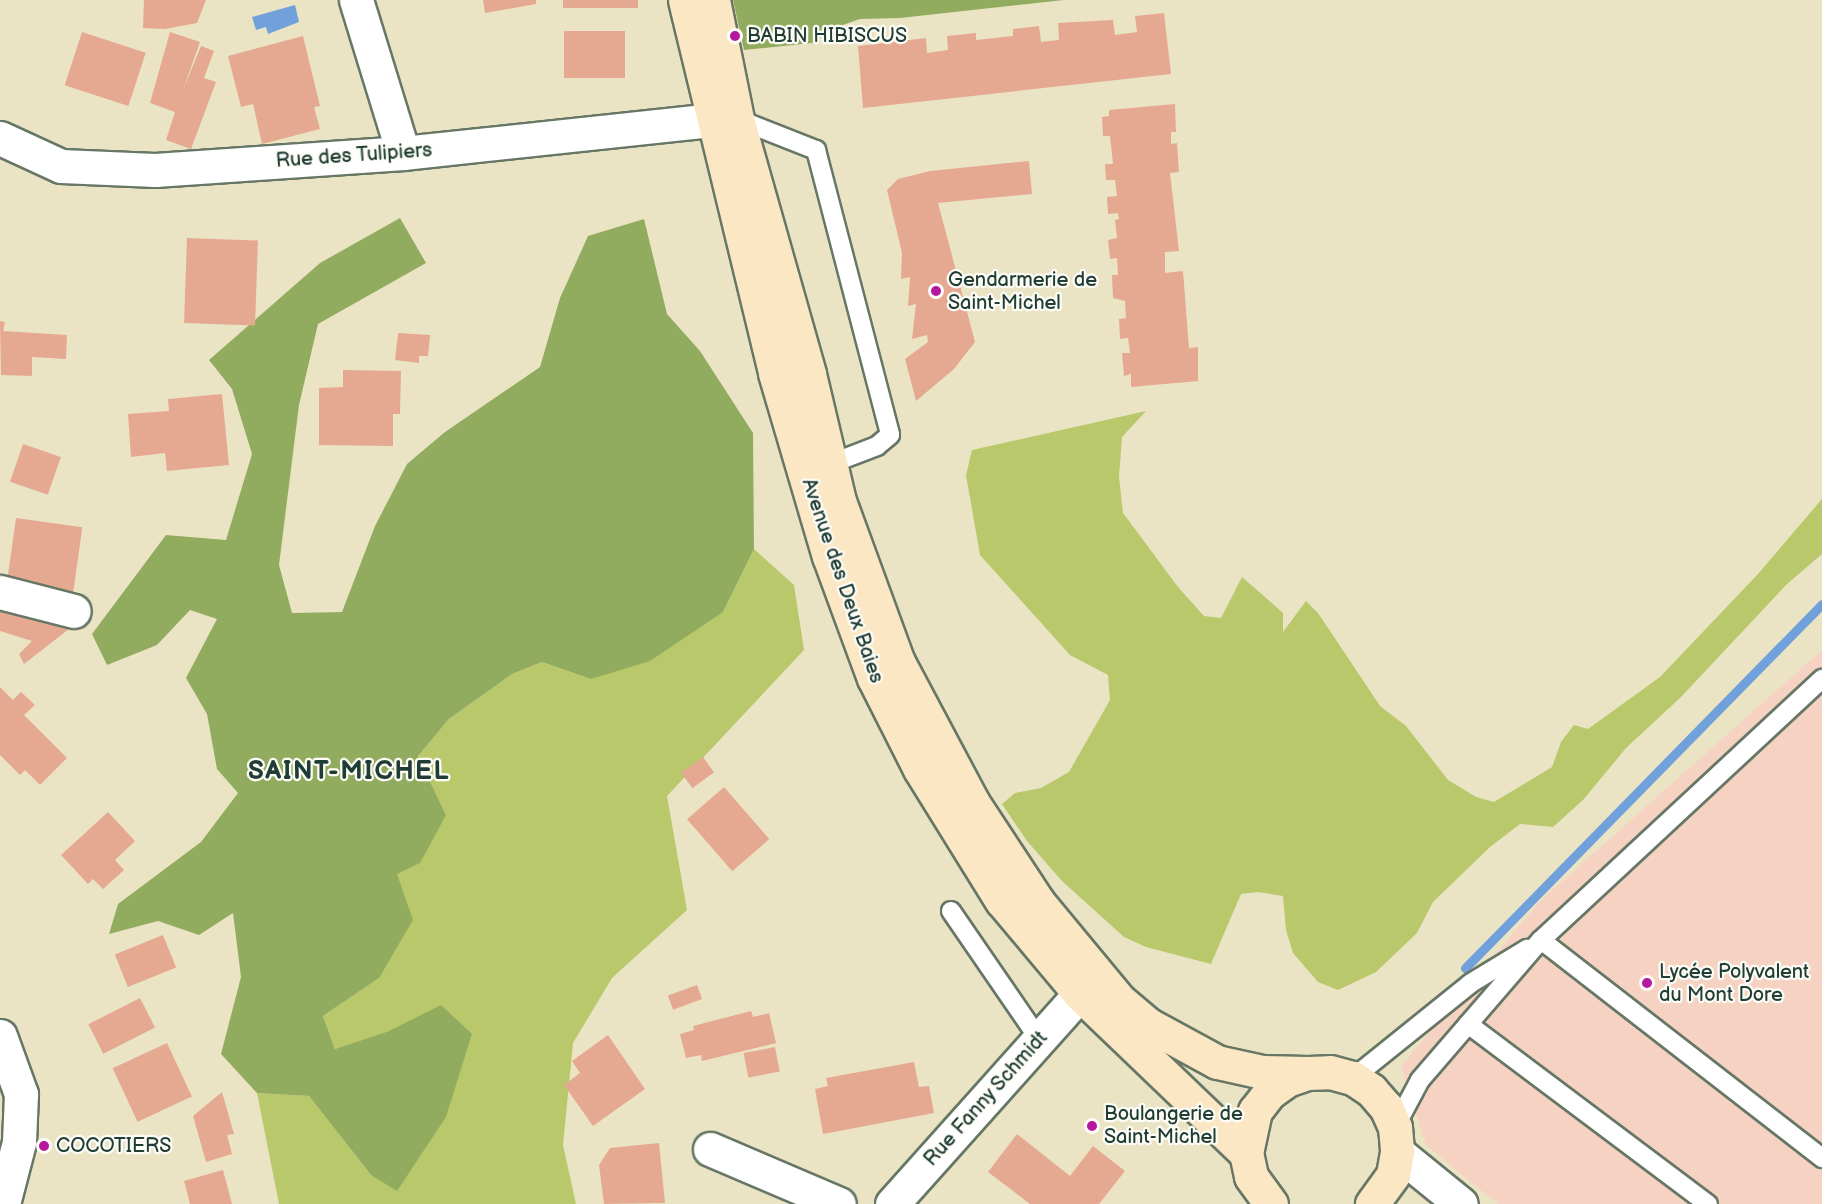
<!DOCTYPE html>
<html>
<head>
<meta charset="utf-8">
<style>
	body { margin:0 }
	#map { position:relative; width:1822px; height:1204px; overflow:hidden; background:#ebe4c4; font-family:"Balsamiq Sans",sans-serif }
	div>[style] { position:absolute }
	.built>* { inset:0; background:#f6d2c3 }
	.green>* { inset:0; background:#b8c86b }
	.forest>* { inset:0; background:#92ac5f }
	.water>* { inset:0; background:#70a1da }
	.stream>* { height:9px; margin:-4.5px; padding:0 4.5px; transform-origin:4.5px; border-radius:4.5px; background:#70a1da }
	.building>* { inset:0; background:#e5a991; transform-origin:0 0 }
	.roads { filter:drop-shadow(2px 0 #676) drop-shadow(-2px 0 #676) drop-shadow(0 2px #676) drop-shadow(0 -2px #676) }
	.service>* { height:18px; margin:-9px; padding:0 9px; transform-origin:9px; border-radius:9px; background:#fff }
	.minor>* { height:33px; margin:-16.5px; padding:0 16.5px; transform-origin:16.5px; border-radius:16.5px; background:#fff }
	.tertiary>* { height:33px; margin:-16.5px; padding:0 16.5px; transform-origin:16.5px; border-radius:16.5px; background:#fff }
	.secondary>* { height:33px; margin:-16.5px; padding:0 16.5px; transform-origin:16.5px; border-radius:16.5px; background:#fbe7c3 }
	.dots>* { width:16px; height:16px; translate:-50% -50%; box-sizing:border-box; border:3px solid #fdfcf7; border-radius:50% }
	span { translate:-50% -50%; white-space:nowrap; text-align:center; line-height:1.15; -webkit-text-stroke:4.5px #fdfcf7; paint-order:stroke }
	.poi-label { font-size:20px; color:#1f3d34 }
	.left { translate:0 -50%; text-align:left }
	.street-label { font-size:20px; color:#1f3d34 }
	.district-label { font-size:26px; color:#1f3d34; font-weight:700; letter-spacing:1.5px }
</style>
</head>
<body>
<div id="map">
	<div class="built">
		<div style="clip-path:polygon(1822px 650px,1822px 1204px,1498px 1204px,1426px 1145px,1401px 1066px,1541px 900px)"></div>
	</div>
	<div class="green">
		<div style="clip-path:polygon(1146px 411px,1122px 437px,1119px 477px,1123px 513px,1178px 587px,1204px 616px,1221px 618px,1242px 577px,1283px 613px,1283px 632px,1306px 601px,1318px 613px,1380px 706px,1406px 726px,1448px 780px,1476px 797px,1494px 802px,1552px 767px,1561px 742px,1574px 725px,1588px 729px,1660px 677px,1758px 574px,1822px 499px,1822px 554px,1787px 584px,1681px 697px,1626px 748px,1583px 800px,1553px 827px,1520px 824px,1490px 847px,1433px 902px,1417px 933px,1376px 972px,1338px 990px,1318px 982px,1293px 953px,1286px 930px,1283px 896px,1258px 892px,1241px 894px,1211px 964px,1146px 947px,1124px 937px,1062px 881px,1027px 841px,1002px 804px,1015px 793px,1041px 788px,1069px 772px,1110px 700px,1108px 675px,1070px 655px,980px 555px,966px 475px,972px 450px)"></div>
		<div style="clip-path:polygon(754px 549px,794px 585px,804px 650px,667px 796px,687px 910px,612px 978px,573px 1043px,563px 1145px,576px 1204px,279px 1204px,257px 1093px,309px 1096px,371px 1175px,389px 1031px,335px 1049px,323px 1016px,379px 978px,396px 874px,446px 815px,418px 756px,449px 719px,512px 674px,542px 662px,591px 679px,723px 612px)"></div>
	</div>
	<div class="forest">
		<div style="clip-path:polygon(733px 0,1064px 0,900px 18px,860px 19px,837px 27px,812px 43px,744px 50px)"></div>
		<div style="clip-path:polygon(400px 218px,426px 263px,318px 324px,299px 405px,279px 565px,292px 613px,342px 612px,375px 526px,407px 464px,445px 432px,540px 367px,560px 298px,588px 236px,644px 219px,667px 314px,700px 351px,753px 433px,754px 549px,723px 612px,650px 661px,591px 679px,542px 662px,512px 674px,449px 719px,418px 756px,446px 815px,420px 863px,397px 874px,413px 920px,379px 978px,323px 1016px,335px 1049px,389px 1031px,441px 1005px,472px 1034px,446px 1117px,397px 1191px,371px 1175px,309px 1096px,257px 1093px,221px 1054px,241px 977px,233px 913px,199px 935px,158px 921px,109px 934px,118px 904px,201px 842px,238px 793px,217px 769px,207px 714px,186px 678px,217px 619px,190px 610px,157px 645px,107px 665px,92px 634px,166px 535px,226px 540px,252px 454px,232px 389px,209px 360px,320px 263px)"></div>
	</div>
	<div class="water">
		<div style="clip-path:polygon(295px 5px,299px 22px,268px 34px,266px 27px,256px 30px,252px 17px)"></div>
	</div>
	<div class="stream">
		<div style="left:1465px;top:968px;width:510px;rotate:-45.56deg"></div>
	</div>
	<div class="building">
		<div style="clip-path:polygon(144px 0,206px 0,197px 23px,165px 29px,143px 28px)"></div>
		<div style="clip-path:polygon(483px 0,536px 0,536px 4px,485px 13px)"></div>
		<div style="left:563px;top:0;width:75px;height:8px"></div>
		<div style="clip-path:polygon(1164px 13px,1171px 74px,863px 108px,858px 46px,926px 38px,927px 53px,948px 50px,947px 36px,976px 33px,976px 40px,1013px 36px,1013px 29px,1039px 26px,1041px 42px,1059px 40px,1058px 23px,1113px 20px,1115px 35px,1137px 32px,1135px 16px)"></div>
		<div style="left:625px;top:31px;width:47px;height:61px;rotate:90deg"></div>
		<div style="left:82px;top:32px;width:67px;height:56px;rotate:18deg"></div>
		<div style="clip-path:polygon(170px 32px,200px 42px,183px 90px,201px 46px,214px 51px,204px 78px,216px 82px,191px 149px,166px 140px,175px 112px,150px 103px)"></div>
		<div style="clip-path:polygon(303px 36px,320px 106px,314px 107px,320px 129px,262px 144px,253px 104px,241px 107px,228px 56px)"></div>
		<div style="clip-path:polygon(1175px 104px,1176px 132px,1171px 132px,1171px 144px,1177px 143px,1179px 172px,1170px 173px,1179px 251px,1165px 252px,1165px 273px,1183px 271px,1189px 348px,1198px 347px,1198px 381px,1131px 387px,1131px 374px,1124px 376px,1122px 353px,1130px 353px,1128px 338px,1120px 339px,1119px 319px,1126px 318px,1125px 301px,1113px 298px,1112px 275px,1118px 275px,1117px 258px,1110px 259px,1108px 240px,1117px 238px,1115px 220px,1119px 219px,1118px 213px,1108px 214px,1107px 197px,1117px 196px,1115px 180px,1106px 180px,1105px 164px,1113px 164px,1110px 136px,1103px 136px,1102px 117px,1109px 116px,1109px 110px)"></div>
		<div style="clip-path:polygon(1029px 161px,1032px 194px,938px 203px,975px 342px,954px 369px,916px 401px,905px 359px,928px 342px,927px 335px,912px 339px,916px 304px,908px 306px,910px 277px,901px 279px,902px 253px,887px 190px,898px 179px,930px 171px)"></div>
		<div style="left:187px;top:238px;width:71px;height:85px;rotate:2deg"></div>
		<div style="clip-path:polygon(0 321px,5px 322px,3px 331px,67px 335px,66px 359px,32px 357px,32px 376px,1px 375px)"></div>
		<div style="clip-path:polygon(398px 333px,430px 335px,428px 356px,419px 356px,419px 363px,395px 360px)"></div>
		<div style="clip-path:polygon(343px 370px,401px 371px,400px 414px,393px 414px,393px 446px,319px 445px,319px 388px,343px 387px)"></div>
		<div style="clip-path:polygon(222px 394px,229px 465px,167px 471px,165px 453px,131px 457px,128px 414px,169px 411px,168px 399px)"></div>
		<div style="left:23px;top:444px;width:40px;height:40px;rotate:19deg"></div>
		<div style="left:16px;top:518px;width:67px;height:67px;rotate:8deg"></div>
		<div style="clip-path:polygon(0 602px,78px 622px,24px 664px,19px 654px,32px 641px,0 631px)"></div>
		<div style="clip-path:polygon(0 687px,13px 700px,21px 692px,35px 705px,24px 715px,67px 758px,40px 785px,25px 770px,20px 775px,0 755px)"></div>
		<div style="left:703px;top:757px;width:19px;height:27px;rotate:54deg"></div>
		<div style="left:724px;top:787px;width:69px;height:49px;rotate:49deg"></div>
		<div style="clip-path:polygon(108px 812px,135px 841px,115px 860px,124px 870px,103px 889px,93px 879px,88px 884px,61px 855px)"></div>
		<div style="left:163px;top:935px;width:35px;height:52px;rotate:68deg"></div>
		<div style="left:697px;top:985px;width:15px;height:31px;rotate:70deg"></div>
		<div style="left:140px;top:998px;width:33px;height:58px;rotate:63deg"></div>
		<div style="clip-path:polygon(751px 1011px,753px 1017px,769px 1013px,776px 1043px,702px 1061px,701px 1055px,686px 1058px,680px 1034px,694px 1030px,693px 1026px)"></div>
		<div style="clip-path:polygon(608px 1035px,645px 1089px,593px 1126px,564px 1085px,580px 1073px,572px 1061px)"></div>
		<div style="left:167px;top:1043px;width:59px;height:60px;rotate:65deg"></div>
		<div style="left:775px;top:1047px;width:25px;height:32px;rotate:79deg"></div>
		<div style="clip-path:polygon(914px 1062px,919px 1087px,929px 1086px,934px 1113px,823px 1134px,815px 1089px,828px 1086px,826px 1078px)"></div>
		<div style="clip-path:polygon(222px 1092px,234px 1134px,227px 1135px,232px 1154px,206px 1162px,193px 1116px)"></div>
		<div style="clip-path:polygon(1017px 1134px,1070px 1176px,1093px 1146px,1125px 1171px,1099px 1204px,1030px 1204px,988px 1172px)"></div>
		<div style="clip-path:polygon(659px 1143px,665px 1203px,604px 1204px,599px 1165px,610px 1148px)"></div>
		<div style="clip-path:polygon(223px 1170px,232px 1204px,190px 1204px,184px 1181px)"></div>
	</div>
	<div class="roads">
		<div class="service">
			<div style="left:737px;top:119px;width:85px;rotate:21.4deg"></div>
			<div style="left:816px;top:150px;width:294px;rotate:75.4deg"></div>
			<div style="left:890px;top:435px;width:17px;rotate:140deg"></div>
			<div style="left:877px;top:446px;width:50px;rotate:159deg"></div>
			<div style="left:951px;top:911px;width:155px;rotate:55.5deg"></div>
			<div style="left:1541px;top:940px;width:356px;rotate:37.8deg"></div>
			<div style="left:1468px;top:1024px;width:300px;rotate:36.9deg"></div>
			<div style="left:1353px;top:1078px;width:151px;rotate:-38.8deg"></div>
			<div style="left:1471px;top:983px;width:66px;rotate:-31.3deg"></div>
			<div style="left:1395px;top:1127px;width:53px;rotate:-62deg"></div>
			<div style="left:1420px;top:1080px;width:185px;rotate:-49.2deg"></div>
			<div style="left:1541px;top:940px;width:384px;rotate:-42.9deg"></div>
		</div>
		<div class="minor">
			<div style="left:356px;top:0;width:160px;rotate:72.9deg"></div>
			<div style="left:0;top:592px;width:76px;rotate:14.4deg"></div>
			<div style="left:710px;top:1149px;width:140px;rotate:23.1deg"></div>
			<div style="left:1397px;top:1152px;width:82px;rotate:39.1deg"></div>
			<div style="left:892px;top:1204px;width:282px;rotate:-48.2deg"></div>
		</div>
		<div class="tertiary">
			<div style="left:0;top:138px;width:67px;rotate:24.7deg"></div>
			<div style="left:61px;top:166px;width:94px;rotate:2.4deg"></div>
			<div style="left:155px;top:170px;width:249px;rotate:-3.9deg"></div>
			<div style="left:403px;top:153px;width:312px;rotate:-6.1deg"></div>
			<div style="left:0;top:1036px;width:62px;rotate:70.1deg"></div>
			<div style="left:21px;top:1094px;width:48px;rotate:92.4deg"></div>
			<div style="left:19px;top:1142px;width:64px;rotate:104.5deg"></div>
		</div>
		<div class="secondary">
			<div style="left:685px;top:0;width:384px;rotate:76.4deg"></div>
			<div style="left:775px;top:373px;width:191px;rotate:73.6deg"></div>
			<div style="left:829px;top:556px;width:130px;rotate:69.8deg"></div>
			<div style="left:874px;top:678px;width:102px;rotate:63.2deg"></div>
			<div style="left:920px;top:769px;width:155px;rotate:58.2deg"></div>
			<div style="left:1002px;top:901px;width:121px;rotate:50deg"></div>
			<div style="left:1080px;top:994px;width:230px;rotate:43.8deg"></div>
			<div style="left:713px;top:0;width:121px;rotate:78.6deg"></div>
			<div style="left:737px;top:119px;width:265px;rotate:74.2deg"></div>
			<div style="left:809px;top:374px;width:130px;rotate:76.7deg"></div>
			<div style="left:839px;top:501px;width:171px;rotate:69.9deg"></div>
			<div style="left:898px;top:662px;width:160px;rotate:62deg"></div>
			<div style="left:973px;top:803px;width:118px;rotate:56.7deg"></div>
			<div style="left:1038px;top:902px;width:127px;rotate:50.4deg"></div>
			<div style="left:1119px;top:1000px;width:39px;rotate:40deg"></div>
			<div style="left:1149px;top:1025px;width:77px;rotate:28.6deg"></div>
			<div style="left:1217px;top:1062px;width:47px;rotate:12.3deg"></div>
			<div style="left:1263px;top:1072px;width:44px;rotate:1.3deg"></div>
			<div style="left:1271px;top:1204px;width:34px;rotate:-126deg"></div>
			<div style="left:1251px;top:1176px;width:24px;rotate:-102deg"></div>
			<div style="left:1246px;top:1153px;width:43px;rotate:-77.9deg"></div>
			<div style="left:1255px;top:1111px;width:23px;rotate:-52deg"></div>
			<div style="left:1269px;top:1093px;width:22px;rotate:-36deg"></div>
			<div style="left:1287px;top:1080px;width:21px;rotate:-19deg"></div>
			<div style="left:1307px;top:1073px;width:23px;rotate:-2deg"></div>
			<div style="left:1330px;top:1072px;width:24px;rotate:15deg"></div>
			<div style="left:1353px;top:1078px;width:22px;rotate:34deg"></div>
			<div style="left:1371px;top:1090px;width:23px;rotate:49deg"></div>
			<div style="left:1386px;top:1107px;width:22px;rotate:66deg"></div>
			<div style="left:1395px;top:1127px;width:25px;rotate:85deg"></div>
			<div style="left:1397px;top:1152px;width:23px;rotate:100deg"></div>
			<div style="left:1393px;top:1175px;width:36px;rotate:126deg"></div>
		</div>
	</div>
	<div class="dots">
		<div style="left:735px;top:36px;background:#b5179e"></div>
		<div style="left:936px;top:291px;background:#b5179e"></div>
		<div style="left:1647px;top:983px;background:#b5179e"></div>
		<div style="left:1092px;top:1126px;background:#b5179e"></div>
		<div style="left:44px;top:1146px;background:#b5179e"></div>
	</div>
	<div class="poi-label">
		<span class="left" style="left:747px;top:36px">BABIN HIBISCUS</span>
		<span class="left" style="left:948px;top:292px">Gendarmerie de<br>Saint-Michel</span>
		<span class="left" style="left:1659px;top:984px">Lycée Polyvalent<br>du Mont Dore</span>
		<span class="left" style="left:1104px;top:1126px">Boulangerie de<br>Saint-Michel</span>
		<span class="left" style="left:56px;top:1146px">COCOTIERS</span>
	</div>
	<div class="street-label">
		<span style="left:354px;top:156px;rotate:-4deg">Rue des Tulipiers</span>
		<span style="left:842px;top:581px;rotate:71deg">Avenue des Deux Baies</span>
		<span style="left:986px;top:1099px;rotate:-48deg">Rue Fanny Schmidt</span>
	</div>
	<div class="district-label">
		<span style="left:349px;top:772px">SAINT-MICHEL</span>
	</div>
</div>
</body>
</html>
